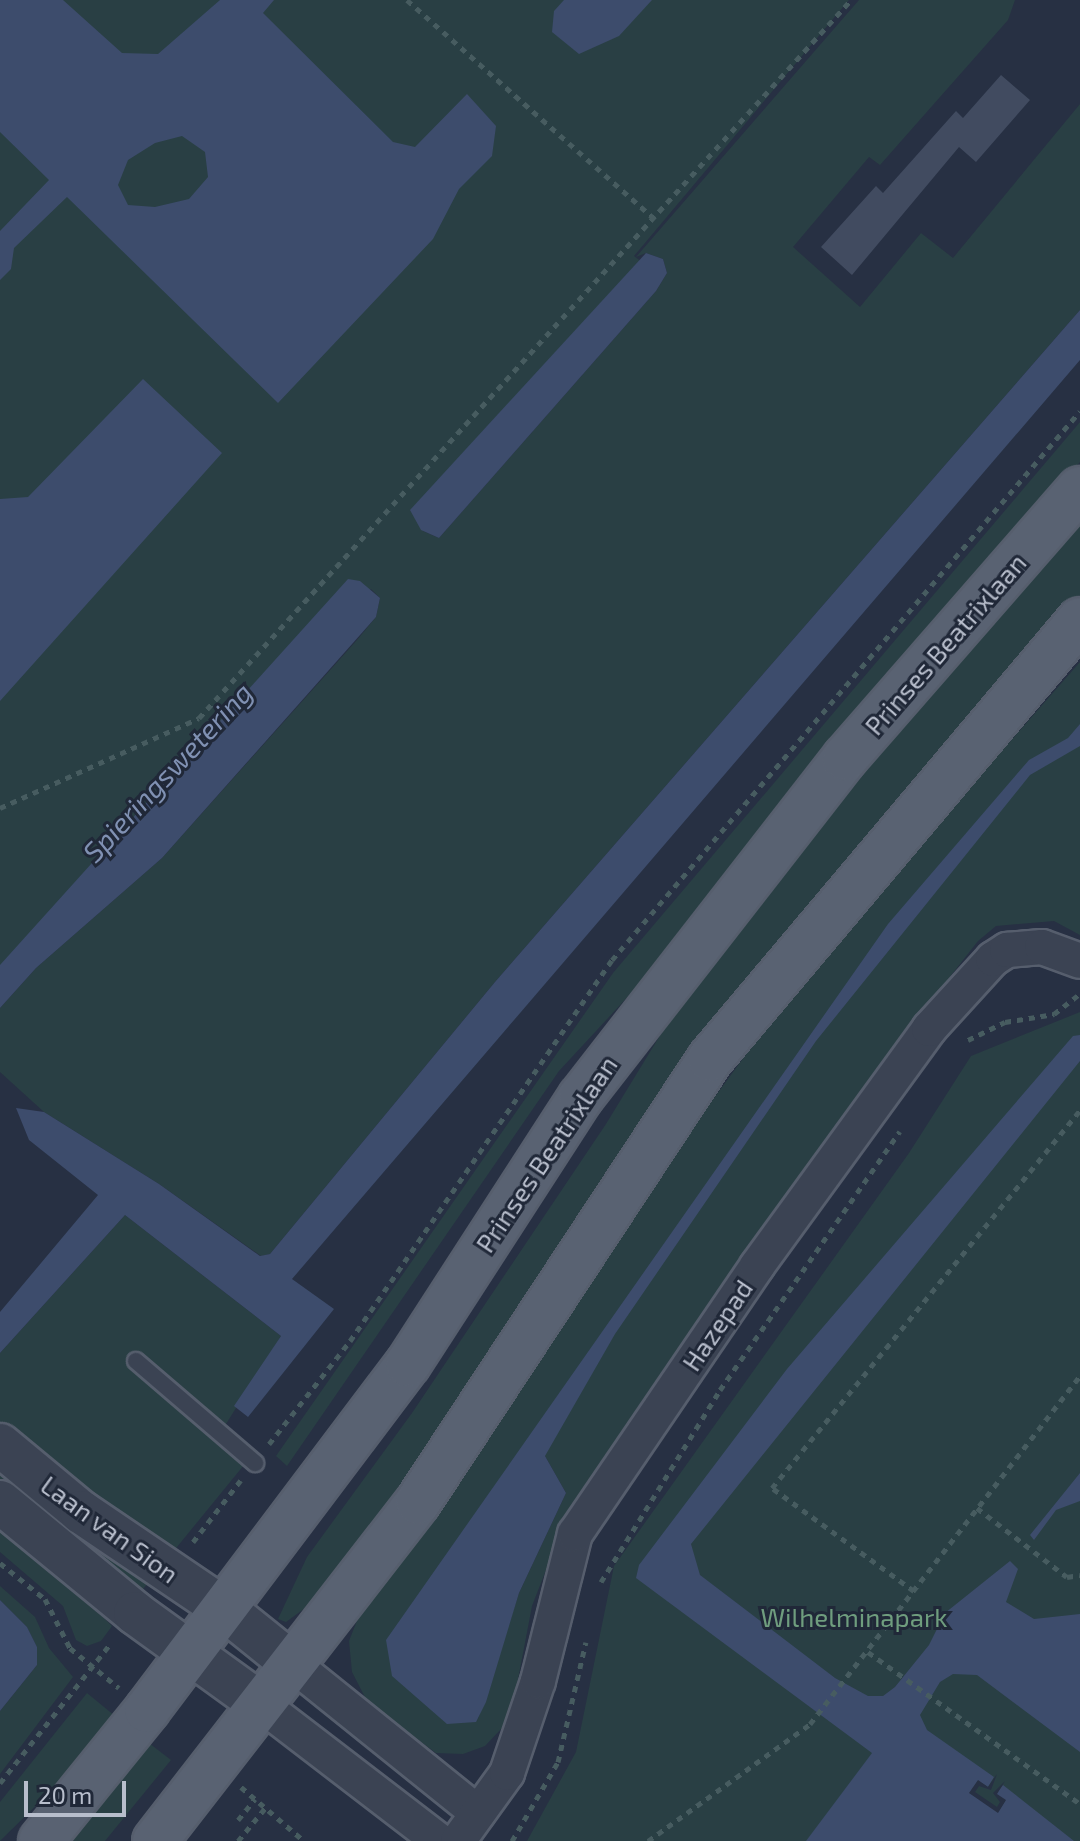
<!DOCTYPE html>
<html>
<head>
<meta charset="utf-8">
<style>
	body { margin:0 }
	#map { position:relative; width:1080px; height:1841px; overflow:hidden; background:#273043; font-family:"Exo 2",sans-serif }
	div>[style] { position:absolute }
	.green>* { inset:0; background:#293f44; transform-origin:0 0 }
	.water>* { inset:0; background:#3d4c6c }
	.pier>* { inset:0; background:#273043 }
	.building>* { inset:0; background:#414b60 }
	.path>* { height:5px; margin-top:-2.5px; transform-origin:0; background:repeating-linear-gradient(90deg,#475c60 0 6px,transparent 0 12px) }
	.roads { filter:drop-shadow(2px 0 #565e6d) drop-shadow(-2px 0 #565e6d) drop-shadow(0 2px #565e6d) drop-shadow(0 -2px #565e6d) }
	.service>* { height:16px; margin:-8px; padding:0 8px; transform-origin:8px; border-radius:8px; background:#3b4353 }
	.minor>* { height:34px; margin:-17px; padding:0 17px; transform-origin:17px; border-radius:17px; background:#3b4353 }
	.tertiary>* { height:42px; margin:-21px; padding:0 21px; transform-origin:21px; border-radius:21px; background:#3b4353 }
	.primary>* { height:44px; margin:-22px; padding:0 22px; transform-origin:22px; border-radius:22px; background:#596272 }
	span { translate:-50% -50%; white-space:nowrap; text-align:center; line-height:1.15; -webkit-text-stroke:6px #202838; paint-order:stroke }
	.street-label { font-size:26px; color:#b8becc }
	.park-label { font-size:26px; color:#6f9d7e }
	.water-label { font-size:28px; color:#8091b3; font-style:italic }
	.scale { position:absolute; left:24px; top:1781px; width:102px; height:36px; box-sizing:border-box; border:4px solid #b8becc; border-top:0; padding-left:10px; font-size:24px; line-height:28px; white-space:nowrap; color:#b8becc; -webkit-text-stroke:6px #202838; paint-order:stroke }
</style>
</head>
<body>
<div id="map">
	<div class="green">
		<div style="clip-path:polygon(0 0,849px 0,634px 256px,655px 272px,423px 531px,439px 538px,656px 291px,667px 273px,663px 259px,646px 253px,636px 257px,859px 0,1015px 0,1008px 20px,880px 165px,869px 157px,793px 247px,860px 307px,921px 233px,953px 258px,1080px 104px,1080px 310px,495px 982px,270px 1254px,261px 1256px,159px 1184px,44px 1112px,0 1072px,0 1008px,36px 968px,162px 858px,357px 640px,376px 617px,380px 598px,371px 589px,140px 846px,0 987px)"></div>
		<div style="clip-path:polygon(1080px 422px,1080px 462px,646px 977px,559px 1071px,287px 1466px,276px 1456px,613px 973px)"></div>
		<div style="clip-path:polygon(1080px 521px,1080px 595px,825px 892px,327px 1592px,286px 1622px,278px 1619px,307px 1557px,412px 1413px,606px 1124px,711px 952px)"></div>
		<div style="clip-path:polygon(evenodd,1080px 662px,1080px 935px,1054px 921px,996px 926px,978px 941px,931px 1001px,749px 1244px,565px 1521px,532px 1606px,515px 1695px,503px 1727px,485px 1746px,463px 1754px,436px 1753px,368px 1703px,352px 1672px,349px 1641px,362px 1608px,700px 1117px,803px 977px,1080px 662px,545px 1456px,566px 1493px,519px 1593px,477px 1722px,545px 1456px)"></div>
		<div style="clip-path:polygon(1080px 1012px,1080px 1841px,527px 1841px,576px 1752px,614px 1566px,909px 1153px,971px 1056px)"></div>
		<div style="clip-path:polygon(125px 1215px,281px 1336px,216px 1440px,244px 1465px,168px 1558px,0 1436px,0 1353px)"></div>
		<div style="left:0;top:1459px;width:193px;height:27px;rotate:39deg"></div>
		<div style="clip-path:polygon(0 1532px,103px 1617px,112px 1626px,101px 1641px,87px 1646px,76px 1640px,63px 1606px,0 1552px)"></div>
		<div style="clip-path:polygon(0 1586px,35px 1617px,49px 1648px,73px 1677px,0 1774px,0 1711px,37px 1665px,37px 1647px,27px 1627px,0 1600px)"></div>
		<div style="clip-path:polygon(87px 1693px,115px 1716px,72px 1770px,0 1841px,0 1802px)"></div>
		<div style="clip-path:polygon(145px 1740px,171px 1760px,105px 1841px,64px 1841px)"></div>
	</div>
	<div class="water">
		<div style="clip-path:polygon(evenodd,0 0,63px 0,122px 53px,158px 54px,220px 0,274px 0,263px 13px,393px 142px,415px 147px,467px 94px,496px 126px,492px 156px,459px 189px,433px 239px,278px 403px,67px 197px,14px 248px,11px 269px,0 280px,0 231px,49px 180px,0 132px,0 0,182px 136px,205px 152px,208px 177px,189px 199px,155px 207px,128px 205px,118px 185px,128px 160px,155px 143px,182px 136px)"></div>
		<div style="clip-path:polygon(564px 0,652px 0,619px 36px,579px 54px,552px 32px,554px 11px)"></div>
		<div style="clip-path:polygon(646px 253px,663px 259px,667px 273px,656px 291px,439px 538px,421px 530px,410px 510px)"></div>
		<div style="clip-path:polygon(1080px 310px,1080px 360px,292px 1279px,334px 1309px,248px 1417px,234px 1406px,281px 1336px,125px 1215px,0 1353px,0 1312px,98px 1195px,29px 1140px,16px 1108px,44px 1112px,159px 1184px,260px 1256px,270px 1254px,495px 982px)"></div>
		<div style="clip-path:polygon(143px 379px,222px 453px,0 701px,0 499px,28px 497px)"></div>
		<div style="clip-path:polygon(348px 579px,360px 581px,380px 598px,376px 617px,162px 858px,36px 968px,0 1008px,0 965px)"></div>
		<div style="clip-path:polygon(1080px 724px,1080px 746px,1030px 775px,816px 1041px,615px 1334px,545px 1456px,566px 1493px,519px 1593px,486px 1702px,476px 1722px,447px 1724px,392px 1676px,386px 1640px,888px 924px,1029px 760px,1068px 738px)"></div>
		<div style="clip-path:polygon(1080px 1035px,1080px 1061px,691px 1544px,700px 1575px,835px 1678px,868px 1696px,883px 1696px,895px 1687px,929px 1645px,945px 1613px,1010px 1561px,1018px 1569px,1006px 1602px,1034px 1619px,1080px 1614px,1080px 1752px,977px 1675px,953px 1674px,940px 1682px,920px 1715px,927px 1730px,994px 1777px,988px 1787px,978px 1781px,970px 1793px,998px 1812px,1005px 1801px,996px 1794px,1003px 1785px,1074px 1841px,806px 1841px,872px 1753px,636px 1578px,639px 1565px,787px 1369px,1073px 1036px)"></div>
		<div style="clip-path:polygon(1080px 1473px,1080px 1501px,1056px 1510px,1034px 1540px,1030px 1535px)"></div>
		<div style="clip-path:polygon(0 1600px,27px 1627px,37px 1647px,37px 1665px,0 1711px)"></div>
	</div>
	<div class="pier">
		<div style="clip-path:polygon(997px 1774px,991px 1790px,979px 1786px,975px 1792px,997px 1807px,1000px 1802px,993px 1793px,1005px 1781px,997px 1794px,1006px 1800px,998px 1813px,969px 1793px,978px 1780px,988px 1787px)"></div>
	</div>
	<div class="building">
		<div style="clip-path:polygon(1001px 75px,1030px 100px,976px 162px,959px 147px,852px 275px,821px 247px,876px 186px,883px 193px,956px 111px,963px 118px)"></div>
	</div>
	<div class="path">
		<div style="left:407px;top:0;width:332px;rotate:41.5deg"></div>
		<div style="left:0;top:808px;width:218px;rotate:-24.3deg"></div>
		<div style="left:199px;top:718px;width:970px;rotate:-47.76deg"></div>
		<div style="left:968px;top:1040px;width:41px;rotate:-25.9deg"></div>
		<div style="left:1005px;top:1022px;width:50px;rotate:-9.3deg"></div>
		<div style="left:1054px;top:1014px;width:33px;rotate:-38deg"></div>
		<div style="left:269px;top:1444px;width:131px;rotate:-51.8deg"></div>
		<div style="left:350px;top:1341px;width:462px;rotate:-55.5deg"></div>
		<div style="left:612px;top:960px;width:721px;rotate:-49.55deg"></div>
		<div style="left:977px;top:1508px;width:113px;rotate:37.5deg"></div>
		<div style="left:1067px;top:1577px;width:13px;rotate:-9deg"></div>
		<div style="left:193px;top:1542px;width:78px;rotate:-52.3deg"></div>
		<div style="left:0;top:1563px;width:58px;rotate:38.7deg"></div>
		<div style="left:45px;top:1599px;width:55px;rotate:63deg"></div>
		<div style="left:70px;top:1648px;width:63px;rotate:39.2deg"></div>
		<div style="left:601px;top:1582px;width:226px;rotate:-58.2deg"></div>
		<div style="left:720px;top:1390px;width:315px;rotate:-55.2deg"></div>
		<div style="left:914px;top:1591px;width:175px;rotate:-144deg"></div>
		<div style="left:772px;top:1488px;width:487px;rotate:-50.8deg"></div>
		<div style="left:868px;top:1652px;width:261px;rotate:35.6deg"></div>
		<div style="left:0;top:1783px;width:179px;rotate:-51.6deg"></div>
		<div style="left:241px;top:1787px;width:83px;rotate:40.6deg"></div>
		<div style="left:238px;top:1820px;width:27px;rotate:-51deg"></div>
		<div style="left:238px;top:1841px;width:44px;rotate:-50.5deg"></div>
		<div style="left:512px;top:1841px;width:91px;rotate:-59.8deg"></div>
		<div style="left:558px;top:1762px;width:123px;rotate:-76.9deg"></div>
		<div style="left:648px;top:1841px;width:200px;rotate:-35.8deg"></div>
		<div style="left:810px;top:1724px;width:440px;rotate:-52.2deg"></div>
	</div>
	<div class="roads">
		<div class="service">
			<div style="left:136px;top:1361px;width:157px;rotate:40.6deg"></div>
		</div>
		<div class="minor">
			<div style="left:294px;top:1665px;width:236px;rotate:38.8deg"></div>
			<div style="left:262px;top:1705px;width:223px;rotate:37.5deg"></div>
			<div style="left:458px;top:1841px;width:84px;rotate:-54.2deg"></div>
			<div style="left:507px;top:1773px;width:97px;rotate:-71.4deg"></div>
			<div style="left:538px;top:1681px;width:152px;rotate:-75.9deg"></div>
			<div style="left:575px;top:1534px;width:324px;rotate:-55.8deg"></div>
			<div style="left:757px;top:1266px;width:293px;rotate:-54deg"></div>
			<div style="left:929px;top:1029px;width:95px;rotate:-47.6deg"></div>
			<div style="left:993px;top:959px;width:17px;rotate:-33deg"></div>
			<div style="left:1007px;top:950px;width:35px;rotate:-5deg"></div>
			<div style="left:1042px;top:947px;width:40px;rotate:20.2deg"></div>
		</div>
		<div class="tertiary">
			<div style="left:0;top:1445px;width:105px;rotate:39.6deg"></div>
			<div style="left:81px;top:1512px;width:171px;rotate:34.1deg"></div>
			<div style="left:223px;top:1608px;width:91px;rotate:38.8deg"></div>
			<div style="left:0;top:1502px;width:175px;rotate:39.4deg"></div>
			<div style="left:135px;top:1613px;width:157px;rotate:35.9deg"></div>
		</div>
		<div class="primary">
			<div style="left:41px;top:1841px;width:169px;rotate:-51deg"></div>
			<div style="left:147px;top:1710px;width:433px;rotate:-53deg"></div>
			<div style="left:408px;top:1364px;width:318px;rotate:-57.1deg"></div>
			<div style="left:581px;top:1097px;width:430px;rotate:-52.1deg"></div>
			<div style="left:845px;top:758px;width:357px;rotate:-48.9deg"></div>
			<div style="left:155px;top:1841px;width:429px;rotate:-52.2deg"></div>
			<div style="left:418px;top:1502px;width:531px;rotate:-56.61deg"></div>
			<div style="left:710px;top:1059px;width:574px;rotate:-49.87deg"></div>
		</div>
	</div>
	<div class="street-label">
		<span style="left:945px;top:644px;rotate:-49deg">Prinses Beatrixlaan</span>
		<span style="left:546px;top:1154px;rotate:-56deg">Prinses Beatrixlaan</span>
		<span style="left:717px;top:1325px;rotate:-56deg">Hazepad</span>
		<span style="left:110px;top:1529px;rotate:36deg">Laan van Sion</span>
	</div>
	<div class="park-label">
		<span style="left:854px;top:1617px">Wilhelminapark</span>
	</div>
	<div class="water-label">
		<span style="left:167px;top:772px;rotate:-47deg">Spieringswetering</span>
	</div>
	<div class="scale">20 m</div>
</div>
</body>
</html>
